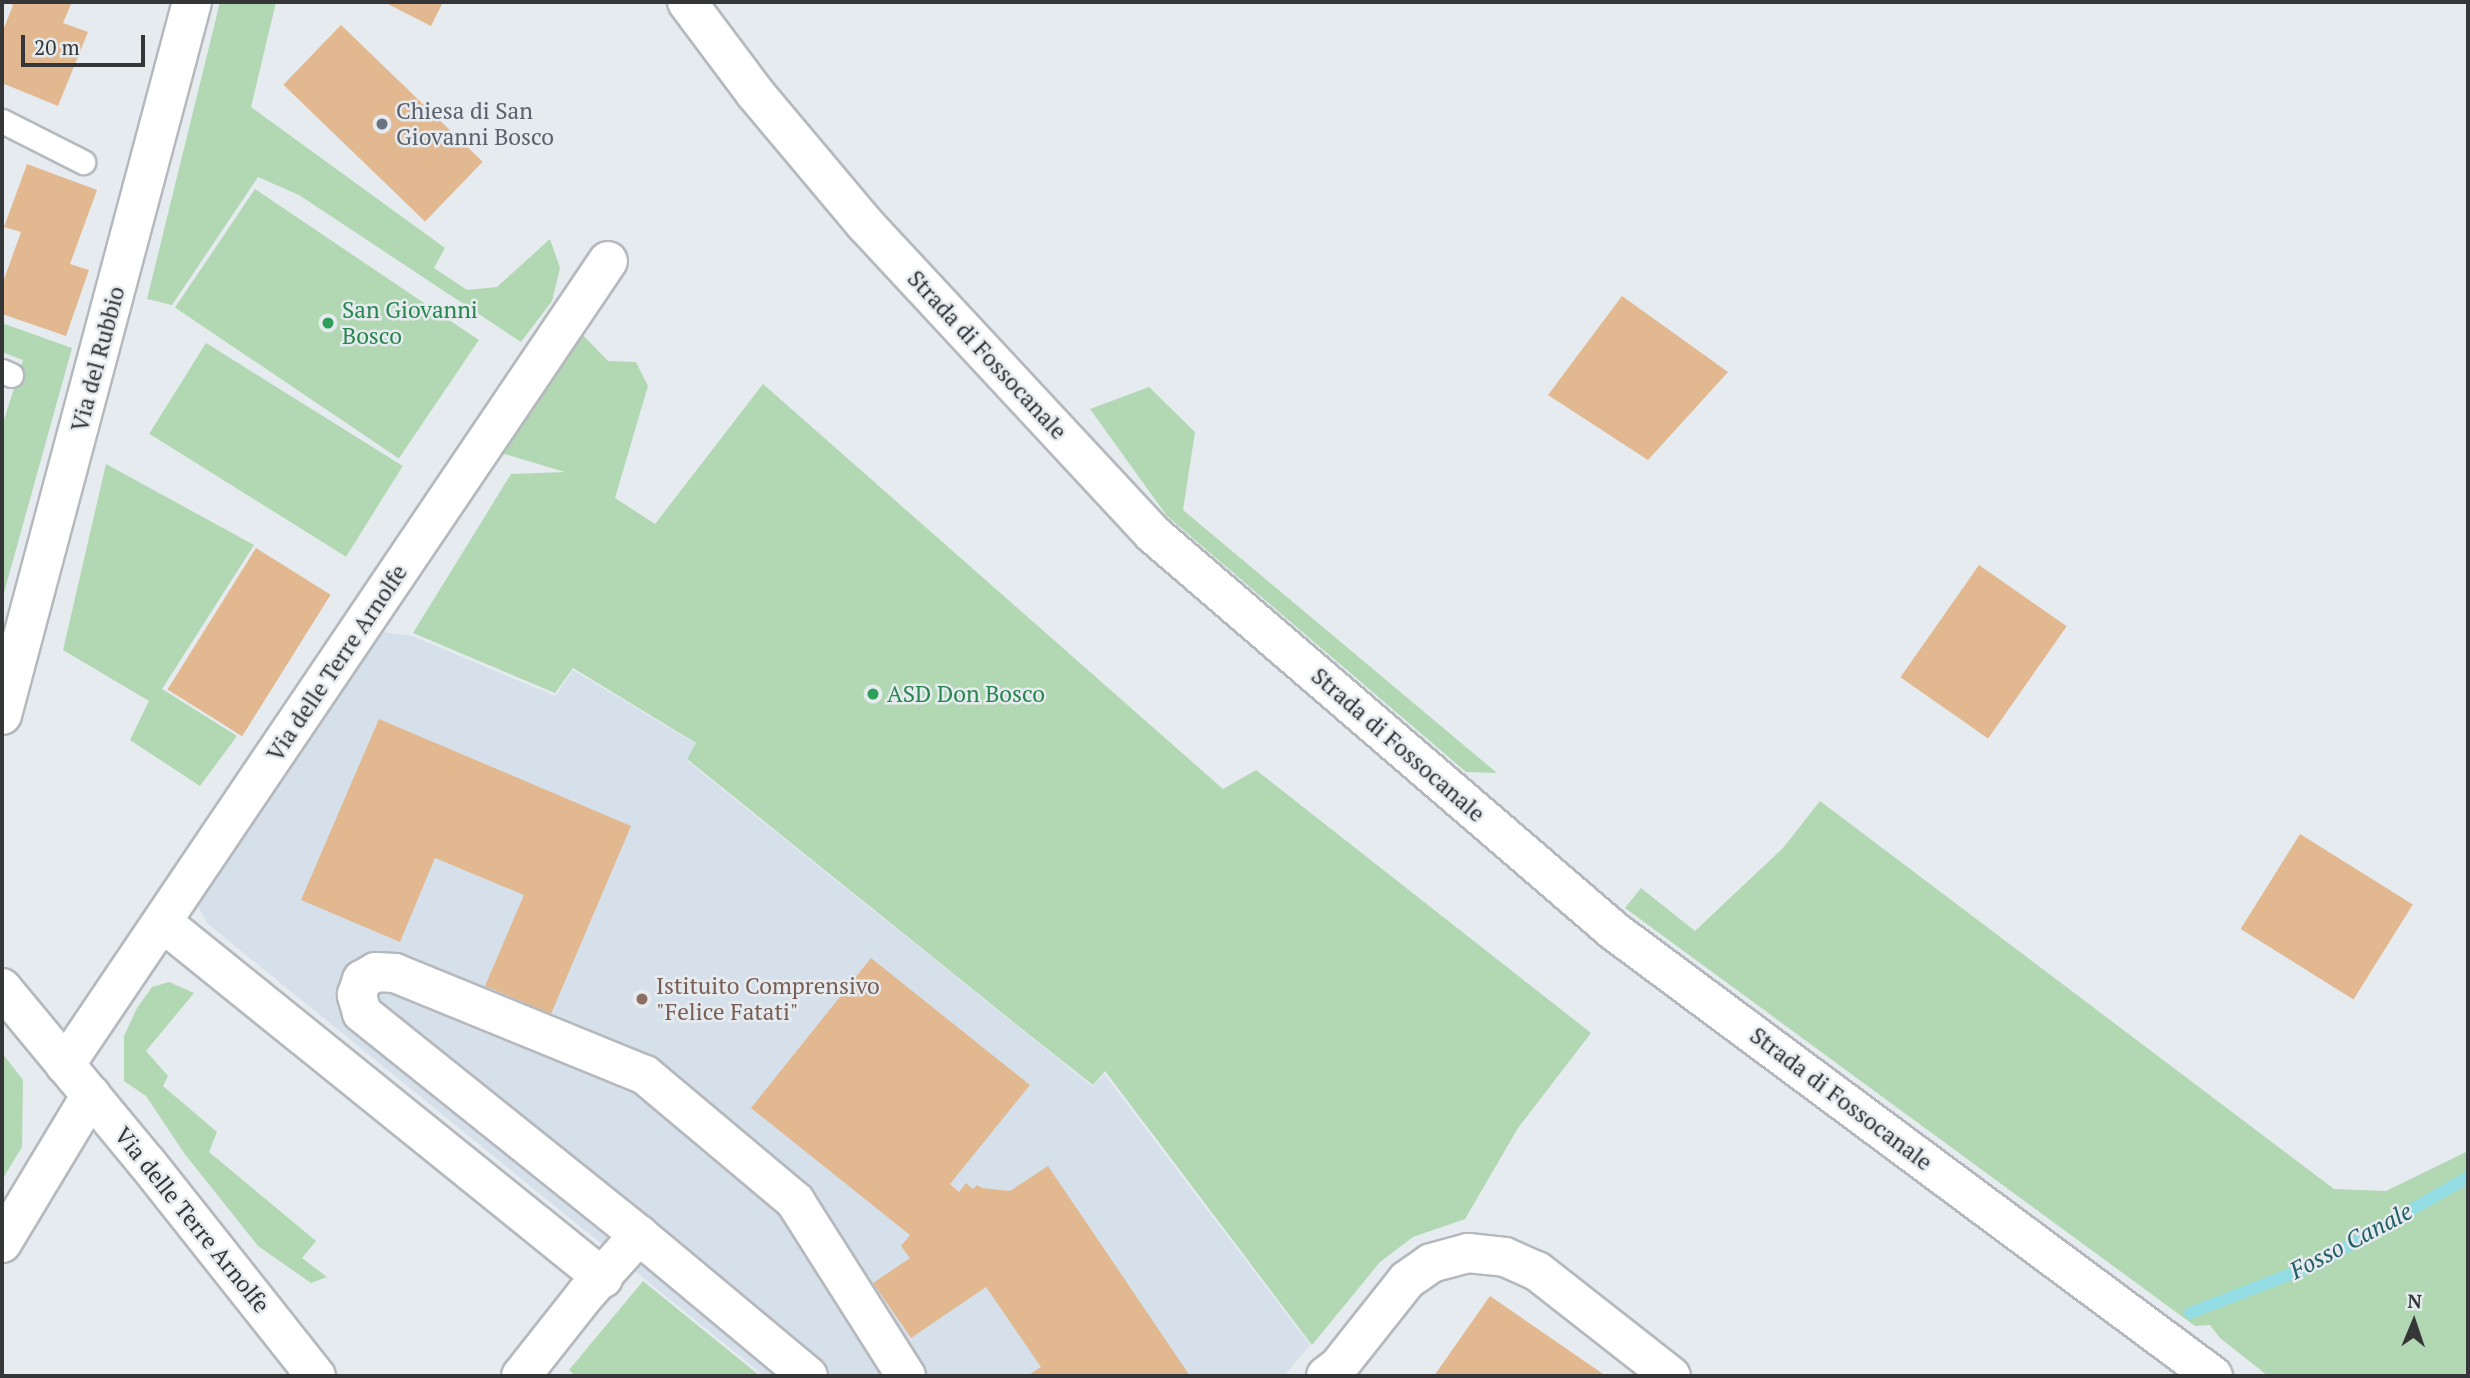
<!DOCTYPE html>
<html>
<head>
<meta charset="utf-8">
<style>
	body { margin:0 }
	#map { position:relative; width:2470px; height:1378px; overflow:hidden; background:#e6ebef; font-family:"PT Serif",serif }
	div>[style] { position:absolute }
	.built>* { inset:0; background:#d6e0ea }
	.green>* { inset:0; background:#b1d8b3; transform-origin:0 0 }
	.stream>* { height:12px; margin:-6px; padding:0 6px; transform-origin:6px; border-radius:6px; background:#94dce3 }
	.building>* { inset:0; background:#e1b88f; transform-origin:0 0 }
	.roads { filter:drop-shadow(2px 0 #b5b9bd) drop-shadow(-2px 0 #b5b9bd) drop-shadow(0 2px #b5b9bd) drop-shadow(0 -2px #b5b9bd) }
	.service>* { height:23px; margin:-11.5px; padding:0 11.5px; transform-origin:11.5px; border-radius:11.5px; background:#fff }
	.minor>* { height:38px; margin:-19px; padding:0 19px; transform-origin:19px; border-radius:19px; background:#fff }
	.tertiary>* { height:38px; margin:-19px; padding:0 19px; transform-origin:19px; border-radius:19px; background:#fff }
	.dots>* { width:19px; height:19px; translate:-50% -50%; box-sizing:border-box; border:4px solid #e6ebef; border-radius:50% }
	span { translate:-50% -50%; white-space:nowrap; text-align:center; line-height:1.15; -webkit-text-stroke:5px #e6ebef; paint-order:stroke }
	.worship-label { font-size:23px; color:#5b616d }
	.left { translate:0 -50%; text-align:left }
	.leisure-label { font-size:23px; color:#27864d }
	.street-label { font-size:23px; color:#343637 }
	.education-label { font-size:23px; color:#785e54 }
	.water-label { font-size:24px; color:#225e64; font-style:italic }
	.frame { position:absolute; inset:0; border:4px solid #343637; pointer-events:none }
	.north { position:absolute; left:2379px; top:1287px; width:70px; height:70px; -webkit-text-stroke:5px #e6ebef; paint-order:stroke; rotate:2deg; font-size:19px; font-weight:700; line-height:28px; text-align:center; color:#343637 }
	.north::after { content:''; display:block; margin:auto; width:24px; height:32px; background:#343637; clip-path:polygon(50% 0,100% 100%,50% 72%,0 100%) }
	.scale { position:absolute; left:21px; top:35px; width:124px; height:32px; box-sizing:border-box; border:4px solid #343637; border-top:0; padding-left:9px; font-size:21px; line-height:24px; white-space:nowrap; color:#343637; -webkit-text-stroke:5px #e6ebef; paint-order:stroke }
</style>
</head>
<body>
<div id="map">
	<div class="built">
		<div style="clip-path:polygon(383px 632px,412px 636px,555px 696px,573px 670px,696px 744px,686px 760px,1093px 1087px,1104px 1074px,1310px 1345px,1284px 1376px,764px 1376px,208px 924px,197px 904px,357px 657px)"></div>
	</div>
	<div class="green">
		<div style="clip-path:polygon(220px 2px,276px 2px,251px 107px,445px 248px,434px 268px,467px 290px,497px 287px,550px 239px,560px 268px,552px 301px,521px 342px,299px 195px,258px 177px,172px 305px,147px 299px)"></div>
		<div style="left:255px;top:189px;width:270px;height:143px;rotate:34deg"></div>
		<div style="clip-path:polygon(2px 323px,72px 348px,2px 600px,2px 426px,23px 360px,2px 352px)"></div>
		<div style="clip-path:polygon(578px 330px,608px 361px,636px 362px,648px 386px,615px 498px,655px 524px,763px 384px,1223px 789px,1256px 770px,1591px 1033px,1518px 1128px,1465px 1219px,1413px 1237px,1380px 1262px,1312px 1345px,1105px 1071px,1093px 1085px,1027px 1033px,687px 759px,696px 743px,573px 668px,555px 693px,413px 633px,511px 474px,565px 472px,501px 453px)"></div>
		<div style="left:206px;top:343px;width:232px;height:107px;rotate:32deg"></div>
		<div style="clip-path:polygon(1149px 387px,1195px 432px,1183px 510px,1497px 773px,1466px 772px,1167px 516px,1090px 409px)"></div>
		<div style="clip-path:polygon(106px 464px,254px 545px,162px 689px,237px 736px,200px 786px,130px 740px,149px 701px,63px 650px)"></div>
		<div style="clip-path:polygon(1820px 801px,2334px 1189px,2386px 1191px,2468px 1151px,2468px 1376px,2268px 1376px,2220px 1338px,2210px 1325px,2195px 1326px,1625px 908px,1641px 888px,1695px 931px,1783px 848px)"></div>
		<div style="clip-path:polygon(169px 982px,194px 993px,146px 1051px,168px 1076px,163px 1086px,217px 1132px,209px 1152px,316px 1241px,302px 1258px,327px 1277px,311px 1283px,258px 1246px,184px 1153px,146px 1096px,124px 1081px,124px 1036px,137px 1008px,152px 987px)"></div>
		<div style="clip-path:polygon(2px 1053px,23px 1080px,22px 1147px,2px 1180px)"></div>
		<div style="clip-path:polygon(643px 1281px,760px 1376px,576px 1376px,569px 1370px)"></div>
	</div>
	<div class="stream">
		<div style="left:2190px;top:1313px;width:136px;rotate:-21.1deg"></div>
		<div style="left:2317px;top:1264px;width:174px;rotate:-29.9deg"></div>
	</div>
	<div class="building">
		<div style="clip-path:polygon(6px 2px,72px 2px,63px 23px,88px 32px,58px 106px,2px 83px,2px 33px,13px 5px)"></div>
		<div style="clip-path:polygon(384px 2px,443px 2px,431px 26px)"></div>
		<div style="left:341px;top:25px;width:197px;height:83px;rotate:44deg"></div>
		<div style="clip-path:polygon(27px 164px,97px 190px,70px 264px,89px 270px,66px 336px,2px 314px,2px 285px,21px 232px,4px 227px)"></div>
		<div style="clip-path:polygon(1622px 296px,1728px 372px,1648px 460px,1548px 395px)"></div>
		<div style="left:256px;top:548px;width:88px;height:167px;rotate:32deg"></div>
		<div style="left:1979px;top:565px;width:107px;height:137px;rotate:35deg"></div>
		<div style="clip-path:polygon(379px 719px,631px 826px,551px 1014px,485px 986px,524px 895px,435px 858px,400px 942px,301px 900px)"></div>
		<div style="left:2300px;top:834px;width:133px;height:112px;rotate:32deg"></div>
		<div style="clip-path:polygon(871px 958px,1030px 1085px,950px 1184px,959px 1192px,966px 1183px,973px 1189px,977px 1185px,982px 1188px,1010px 1191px,1048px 1166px,1190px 1376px,1027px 1376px,1041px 1367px,986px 1287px,911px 1338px,873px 1283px,910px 1258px,901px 1246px,910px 1235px,751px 1108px)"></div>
		<div style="clip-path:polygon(1490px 1296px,1606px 1376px,1434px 1376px)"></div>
	</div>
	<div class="roads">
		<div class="service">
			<div style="left:2px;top:121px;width:91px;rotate:26.8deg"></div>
			<div style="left:2px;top:371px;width:10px;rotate:24deg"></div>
		</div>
		<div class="minor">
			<div style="left:687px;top:2px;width:114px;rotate:53.2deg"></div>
			<div style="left:755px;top:93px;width:171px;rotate:50deg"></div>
			<div style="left:865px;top:224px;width:423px;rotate:47.1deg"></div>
			<div style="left:1153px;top:534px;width:608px;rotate:40.73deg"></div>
			<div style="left:1614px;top:931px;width:746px;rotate:36.61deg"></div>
			<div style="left:2px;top:715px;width:738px;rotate:-75.08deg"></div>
			<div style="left:162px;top:922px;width:567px;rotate:38.91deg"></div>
			<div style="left:65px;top:1065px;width:970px;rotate:-55.97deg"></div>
			<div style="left:2px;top:1243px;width:173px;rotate:-59deg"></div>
			<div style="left:521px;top:1376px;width:103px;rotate:-51.7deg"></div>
			<div style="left:585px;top:1295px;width:81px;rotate:-48deg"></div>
			<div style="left:808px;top:1376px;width:220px;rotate:-140.2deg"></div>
			<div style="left:639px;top:1235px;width:355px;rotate:-141.3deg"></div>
			<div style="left:362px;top:1013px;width:19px;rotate:-106deg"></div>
			<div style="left:357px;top:995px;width:16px;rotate:-72deg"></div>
			<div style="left:362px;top:980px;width:16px;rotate:-30deg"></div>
			<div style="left:376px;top:972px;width:19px;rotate:3deg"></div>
			<div style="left:395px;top:973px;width:270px;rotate:22.2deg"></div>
			<div style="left:645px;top:1075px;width:196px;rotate:40deg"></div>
			<div style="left:795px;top:1201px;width:207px;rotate:57.6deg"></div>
			<div style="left:1326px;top:1376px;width:15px;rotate:-37deg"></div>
			<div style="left:1338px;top:1367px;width:111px;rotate:-51.6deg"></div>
			<div style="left:1407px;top:1280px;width:29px;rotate:-35deg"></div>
			<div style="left:1431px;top:1263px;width:38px;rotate:-15deg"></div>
			<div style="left:1468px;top:1253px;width:37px;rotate:6deg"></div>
			<div style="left:1505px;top:1257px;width:35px;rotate:24deg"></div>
			<div style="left:1537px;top:1271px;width:170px;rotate:38.1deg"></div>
		</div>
		<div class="tertiary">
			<div style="left:2px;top:988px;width:227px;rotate:50.4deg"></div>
			<div style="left:147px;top:1163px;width:272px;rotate:51.6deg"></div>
		</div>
	</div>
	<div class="dots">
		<div style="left:382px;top:124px;background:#6b7280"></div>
		<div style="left:328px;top:323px;background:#2e9e5b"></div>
		<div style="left:873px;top:694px;background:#2e9e5b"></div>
		<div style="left:642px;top:999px;background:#8d6e63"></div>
	</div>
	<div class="worship-label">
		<span class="left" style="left:396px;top:124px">Chiesa di San<br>Giovanni Bosco</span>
	</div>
	<div class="leisure-label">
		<span class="left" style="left:342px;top:323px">San Giovanni<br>Bosco</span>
		<span class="left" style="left:887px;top:694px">ASD Don Bosco</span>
	</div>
	<div class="street-label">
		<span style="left:987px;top:355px;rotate:47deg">Strada di Fossocanale</span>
		<span style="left:98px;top:359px;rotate:-75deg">Via del Rubbio</span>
		<span style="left:337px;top:663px;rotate:-56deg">Via delle Terre Arnolfe</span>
		<span style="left:1398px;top:745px;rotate:41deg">Strada di Fossocanale</span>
		<span style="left:1841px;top:1099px;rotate:37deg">Strada di Fossocanale</span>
		<span style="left:192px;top:1220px;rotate:51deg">Via delle Terre Arnolfe</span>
	</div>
	<div class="education-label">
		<span class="left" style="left:656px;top:999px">Istituito Comprensivo<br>"Felice Fatati"</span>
	</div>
	<div class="water-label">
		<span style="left:2351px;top:1241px;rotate:-28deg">Fosso Canale</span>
	</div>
	<div class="frame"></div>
	<div class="north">N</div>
	<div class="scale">20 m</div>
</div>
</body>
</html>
